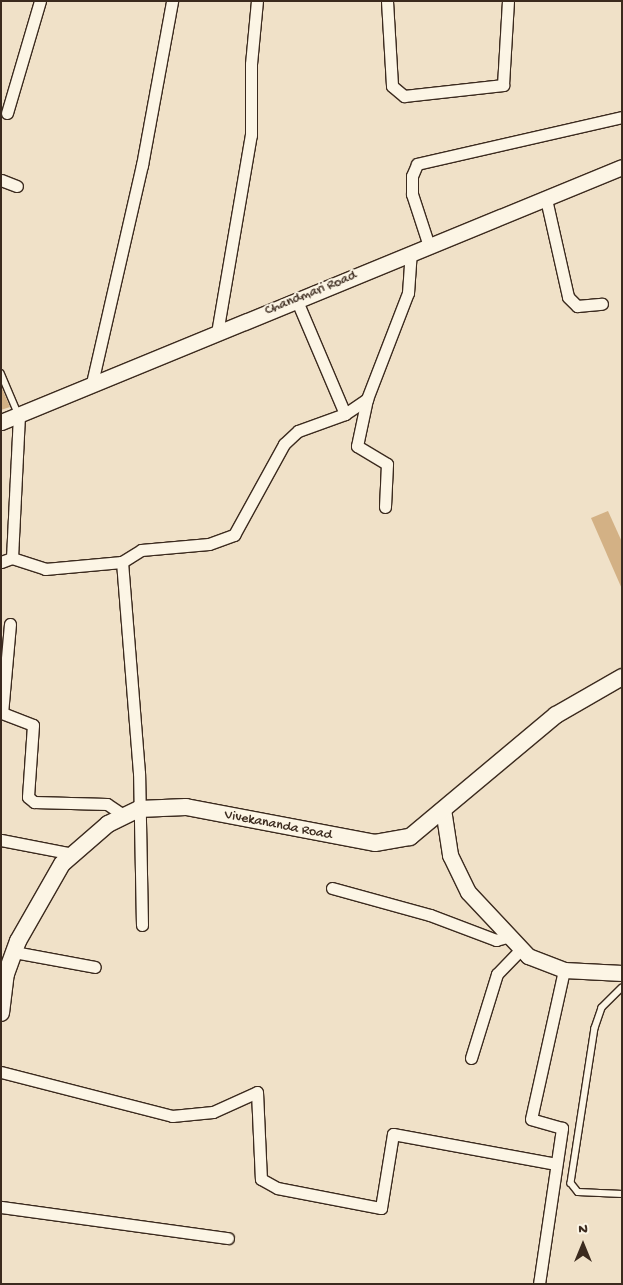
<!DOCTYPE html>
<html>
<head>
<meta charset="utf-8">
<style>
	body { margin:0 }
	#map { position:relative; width:623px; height:1285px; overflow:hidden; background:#f0e1c8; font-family:"Gochi Hand",sans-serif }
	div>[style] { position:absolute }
	.building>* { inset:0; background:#d3b185 }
	.roads { filter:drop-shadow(1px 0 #3b2a1e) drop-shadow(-1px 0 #3b2a1e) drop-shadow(0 1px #3b2a1e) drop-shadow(0 -1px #3b2a1e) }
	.service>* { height:5.5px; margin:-2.75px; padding:0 2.75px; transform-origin:2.75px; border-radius:2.75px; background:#fcf5e5 }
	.minor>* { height:11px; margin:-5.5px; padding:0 5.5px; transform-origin:5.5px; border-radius:5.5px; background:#fcf5e5 }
	.tertiary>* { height:15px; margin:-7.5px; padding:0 7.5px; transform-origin:7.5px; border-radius:7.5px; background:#fcf5e5 }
	.secondary>* { height:16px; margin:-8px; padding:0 8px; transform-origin:8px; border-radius:8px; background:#fcf5e5 }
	span { translate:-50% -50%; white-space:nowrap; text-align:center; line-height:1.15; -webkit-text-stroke:4px #fcf5e5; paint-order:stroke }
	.street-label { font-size:14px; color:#3b2a1e }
	.frame { position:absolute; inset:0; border:2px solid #3b2a1e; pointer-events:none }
	.north { position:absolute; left:558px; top:1220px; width:50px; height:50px; -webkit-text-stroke:4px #fcf5e5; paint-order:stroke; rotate:0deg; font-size:14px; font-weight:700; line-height:20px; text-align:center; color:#3b2a1e }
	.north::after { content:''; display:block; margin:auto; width:18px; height:22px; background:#3b2a1e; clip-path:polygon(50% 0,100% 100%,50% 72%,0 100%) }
</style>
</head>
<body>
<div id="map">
	<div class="building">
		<div style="clip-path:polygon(1px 386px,10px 407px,1px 410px)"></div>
		<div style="clip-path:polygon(608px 511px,622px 542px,622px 589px,591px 518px)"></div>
	</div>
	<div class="roads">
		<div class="service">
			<div style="left:1px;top:373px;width:43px;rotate:67deg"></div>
			<div style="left:622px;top:988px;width:28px;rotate:135deg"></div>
			<div style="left:602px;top:1008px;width:21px;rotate:109deg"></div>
			<div style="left:595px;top:1028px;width:157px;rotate:98.8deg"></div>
			<div style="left:571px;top:1183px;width:11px;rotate:52deg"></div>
			<div style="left:578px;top:1192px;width:44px;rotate:2.6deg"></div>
		</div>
		<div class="minor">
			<div style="left:387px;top:1px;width:85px;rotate:86.6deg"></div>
			<div style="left:392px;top:86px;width:16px;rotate:40deg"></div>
			<div style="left:404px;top:96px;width:100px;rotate:-6.3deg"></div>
			<div style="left:503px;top:85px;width:84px;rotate:-86.6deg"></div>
			<div style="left:7px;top:113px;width:117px;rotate:-73.6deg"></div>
			<div style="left:1px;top:180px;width:17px;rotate:21deg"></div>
			<div style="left:546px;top:199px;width:100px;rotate:77.3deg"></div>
			<div style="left:568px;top:297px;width:13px;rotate:45deg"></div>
			<div style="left:577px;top:306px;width:25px;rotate:-5deg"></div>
			<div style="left:429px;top:246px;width:55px;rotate:-108.1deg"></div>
			<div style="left:412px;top:194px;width:18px;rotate:-90deg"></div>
			<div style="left:412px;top:176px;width:13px;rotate:-67deg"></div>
			<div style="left:417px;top:164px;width:210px;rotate:-12.9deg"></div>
			<div style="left:297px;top:301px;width:123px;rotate:67deg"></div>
			<div style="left:217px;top:333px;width:201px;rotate:-80.3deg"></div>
			<div style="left:251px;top:135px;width:71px;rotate:-90deg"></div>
			<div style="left:251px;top:64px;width:63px;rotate:-84.6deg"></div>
			<div style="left:92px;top:383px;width:224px;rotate:-77.1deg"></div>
			<div style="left:142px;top:165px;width:167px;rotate:-79.6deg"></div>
			<div style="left:367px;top:399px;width:48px;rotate:102deg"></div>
			<div style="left:357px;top:446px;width:35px;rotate:31deg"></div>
			<div style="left:387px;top:464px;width:43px;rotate:92.7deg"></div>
			<div style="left:12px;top:558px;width:35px;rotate:18deg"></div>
			<div style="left:45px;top:569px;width:77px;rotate:-5.2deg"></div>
			<div style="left:1px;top:562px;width:12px;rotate:-20deg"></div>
			<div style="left:12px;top:558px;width:143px;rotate:-87.2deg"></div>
			<div style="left:10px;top:624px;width:89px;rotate:95.1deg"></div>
			<div style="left:2px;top:713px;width:33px;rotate:21deg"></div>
			<div style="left:33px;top:725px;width:72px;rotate:94deg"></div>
			<div style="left:28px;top:797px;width:8px;rotate:40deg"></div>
			<div style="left:34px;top:802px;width:73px;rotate:1.6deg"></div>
			<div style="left:107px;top:804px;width:22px;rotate:34deg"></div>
			<div style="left:1px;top:840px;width:73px;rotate:11deg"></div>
			<div style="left:332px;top:888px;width:102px;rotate:15.4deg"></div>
			<div style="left:430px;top:915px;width:71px;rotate:20.7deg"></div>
			<div style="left:496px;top:940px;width:15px;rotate:-16deg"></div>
			<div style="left:142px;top:925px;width:152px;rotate:-91.1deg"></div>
			<div style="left:139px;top:773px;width:212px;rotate:-94.6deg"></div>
			<div style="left:122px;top:562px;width:22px;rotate:-32deg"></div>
			<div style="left:141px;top:550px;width:68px;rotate:-5deg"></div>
			<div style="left:209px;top:544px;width:27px;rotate:-20deg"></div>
			<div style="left:234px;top:535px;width:104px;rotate:-61.2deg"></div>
			<div style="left:284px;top:444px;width:19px;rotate:-43deg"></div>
			<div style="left:298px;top:431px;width:50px;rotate:-19.9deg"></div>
			<div style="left:345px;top:414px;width:27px;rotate:-34deg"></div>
			<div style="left:367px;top:399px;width:114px;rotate:-68.9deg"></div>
			<div style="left:408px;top:293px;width:39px;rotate:-86deg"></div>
			<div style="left:14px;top:952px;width:82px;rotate:10.5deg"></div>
			<div style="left:471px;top:1058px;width:88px;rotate:-72.8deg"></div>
			<div style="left:497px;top:974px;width:35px;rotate:-46deg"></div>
			<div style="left:1px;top:1072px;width:177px;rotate:14.4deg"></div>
			<div style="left:172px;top:1116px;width:41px;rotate:-5.6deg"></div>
			<div style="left:213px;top:1112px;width:48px;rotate:-24.4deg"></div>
			<div style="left:257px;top:1092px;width:87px;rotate:87.4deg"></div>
			<div style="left:261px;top:1179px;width:18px;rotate:29deg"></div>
			<div style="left:277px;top:1188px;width:106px;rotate:10.9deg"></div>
			<div style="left:381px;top:1208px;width:75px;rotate:-80.8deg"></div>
			<div style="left:393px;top:1134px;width:166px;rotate:10.4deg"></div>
			<div style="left:1px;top:1207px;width:229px;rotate:7.8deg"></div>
			<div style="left:539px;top:1284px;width:158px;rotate:-81.6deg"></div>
			<div style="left:562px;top:1128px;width:32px;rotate:-164deg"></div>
			<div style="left:531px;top:1119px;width:153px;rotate:-77.5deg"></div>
		</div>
		<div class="tertiary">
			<div style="left:1px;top:422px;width:671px;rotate:-22.32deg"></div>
			<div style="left:443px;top:809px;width:47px;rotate:81.3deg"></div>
			<div style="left:450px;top:855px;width:41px;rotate:64.1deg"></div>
			<div style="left:468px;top:892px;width:88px;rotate:46.8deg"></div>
			<div style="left:528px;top:956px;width:39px;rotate:21deg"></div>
			<div style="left:564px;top:970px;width:58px;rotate:3deg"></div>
		</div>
		<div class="secondary">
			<div style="left:1px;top:1013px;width:39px;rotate:-83deg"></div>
			<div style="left:6px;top:974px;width:35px;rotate:-70deg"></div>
			<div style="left:18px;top:941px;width:89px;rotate:-60.3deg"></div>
			<div style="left:62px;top:864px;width:61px;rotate:-41deg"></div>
			<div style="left:108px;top:824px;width:34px;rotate:-26deg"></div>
			<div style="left:139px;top:809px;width:47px;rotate:-2.4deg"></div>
			<div style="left:186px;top:807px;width:192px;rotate:10.8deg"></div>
			<div style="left:375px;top:843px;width:36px;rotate:-10deg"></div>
			<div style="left:410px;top:837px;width:190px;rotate:-39.9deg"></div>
			<div style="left:556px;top:715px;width:76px;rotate:-29.9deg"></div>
		</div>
	</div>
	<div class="street-label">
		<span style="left:311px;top:294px;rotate:-22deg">Chandmari Road</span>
		<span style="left:278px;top:826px;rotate:11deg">Vivekananda Road</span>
	</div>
	<div class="frame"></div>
	<div class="north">N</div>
</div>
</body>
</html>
